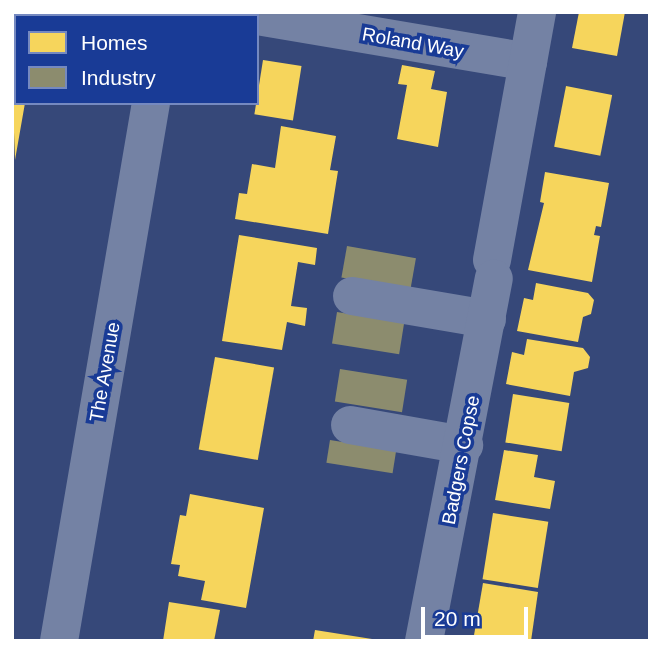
<!DOCTYPE html>
<html>
<head>
<meta charset="utf-8">
<style>
	body { margin:0 }
	#map { position:relative; width:662px; height:653px; overflow:hidden; background:#364879; font-family:Helvetica,sans-serif }
	div>[style] { position:absolute }
	.homes>* { inset:0; background:#f6d55c; transform-origin:0 0 }
	.industry>* { inset:0; background:#8c8c6e; transform-origin:0 0 }
	.minor>* { height:38px; margin:-19px; padding:0 19px; transform-origin:19px; border-radius:19px; background:#7482a4 }
	span { translate:-50% -50%; white-space:nowrap; text-align:center; line-height:1.15; -webkit-text-stroke:7px #193b96; paint-order:stroke }
	.street-label { font-size:19px; color:#fff }
	.frame { position:absolute; inset:0; border:14px solid #fff; pointer-events:none }
	.legend { position:absolute; left:14px; top:14px; width:245px; height:91px; box-sizing:border-box; background:#193b96; border:2px solid #7589c0; margin:0; padding:9px 12px; list-style:none; font-size:21px; color:#fff }
	.legend li { display:flex; align-items:center; gap:14px; height:35px }
	.legend b { width:35px; border:2px solid #7589c0 }
	.scale { position:absolute; left:421px; top:607px; width:107px; height:32px; box-sizing:border-box; border:4px solid #fff; border-top:0; padding-left:9px; font-size:21px; line-height:24px; white-space:nowrap; color:#fff; -webkit-text-stroke:5px #193b96; paint-order:stroke }
</style>
</head>
<body>
<div id="map">
	<div class="homes">
		<div style="clip-path:polygon(579px 12px,625px 12px,617px 56px,572px 48px)"></div>
		<div style="left:12px;top:14px;width:4px;height:51px"></div>
		<div style="left:263px;top:60px;width:39px;height:55px;rotate:9deg"></div>
		<div style="clip-path:polygon(402px 65px,435px 71px,431px 89px,447px 92px,438px 147px,397px 139px,407px 85px,398px 84px)"></div>
		<div style="clip-path:polygon(12px 77px,16px 103px,25px 103px,15px 160px)"></div>
		<div style="left:566px;top:86px;width:47px;height:62px;rotate:11deg"></div>
		<div style="clip-path:polygon(281px 126px,336px 136px,330px 170px,338px 171px,328px 234px,235px 219px,239px 193px,247px 194px,252px 164px,275px 168px)"></div>
		<div style="clip-path:polygon(545px 172px,609px 183px,601px 227px,596px 226px,594px 235px,600px 236px,592px 282px,528px 270px,544px 203px,540px 202px)"></div>
		<div style="clip-path:polygon(239px 235px,317px 248px,315px 265px,298px 262px,291px 306px,307px 308px,305px 326px,287px 322px,282px 350px,222px 341px)"></div>
		<div style="clip-path:polygon(536px 283px,588px 293px,594px 300px,591px 314px,583px 317px,578px 342px,517px 331px,524px 298px,533px 300px)"></div>
		<div style="clip-path:polygon(527px 339px,583px 348px,590px 357px,588px 368px,574px 372px,570px 396px,506px 384px,512px 352px,524px 355px)"></div>
		<div style="left:215px;top:357px;width:60px;height:94px;rotate:10deg"></div>
		<div style="left:513px;top:394px;width:57px;height:49px;rotate:9deg"></div>
		<div style="clip-path:polygon(504px 450px,538px 455px,534px 477px,555px 481px,550px 509px,495px 500px)"></div>
		<div style="clip-path:polygon(190px 494px,264px 508px,246px 608px,201px 600px,205px 581px,178px 576px,180px 565px,171px 564px,180px 515px,186px 516px)"></div>
		<div style="left:493px;top:513px;width:56px;height:67px;rotate:9deg"></div>
		<div style="clip-path:polygon(483px 583px,538px 592px,531px 641px,473px 641px)"></div>
		<div style="clip-path:polygon(169px 602px,220px 610px,214px 641px,163px 641px)"></div>
		<div style="clip-path:polygon(315px 630px,372px 639px,372px 641px,313px 641px)"></div>
	</div>
	<div class="industry">
		<div style="left:347px;top:246px;width:70px;height:32px;rotate:10deg"></div>
		<div style="left:337px;top:312px;width:68px;height:32px;rotate:9deg"></div>
		<div style="left:340px;top:369px;width:68px;height:33px;rotate:9deg"></div>
		<div style="left:330px;top:440px;width:67px;height:23px;rotate:9deg"></div>
	</div>
	<div class="minor">
		<div style="left:166px;top:16px;width:4px;rotate:-90deg"></div>
		<div style="left:257px;top:16px;width:275px;rotate:9.6deg"></div>
		<div style="left:492px;top:260px;width:252px;rotate:-79.7deg"></div>
		<div style="left:352px;top:296px;width:137px;rotate:9.7deg"></div>
		<div style="left:350px;top:425px;width:116px;rotate:10deg"></div>
		<div style="left:59px;top:641px;width:546px;rotate:-80.3deg"></div>
		<div style="left:424px;top:641px;width:369px;rotate:-79.1deg"></div>
	</div>
	<div class="street-label">
		<span style="left:413px;top:43px;rotate:10deg">Roland Way</span>
		<span style="left:105px;top:372px;rotate:-80deg">The Avenue</span>
		<span style="left:461px;top:460px;rotate:-79deg">Badgers Copse</span>
	</div>
	<div class="frame"></div>
	<ul class="legend">
	<li><b style="height:19px;background:#f6d55c"></b>Homes</li>
	<li><b style="height:19px;background:#8c8c6e"></b>Industry</li>
	</ul>
	<div class="scale">20 m</div>
</div>
</body>
</html>
